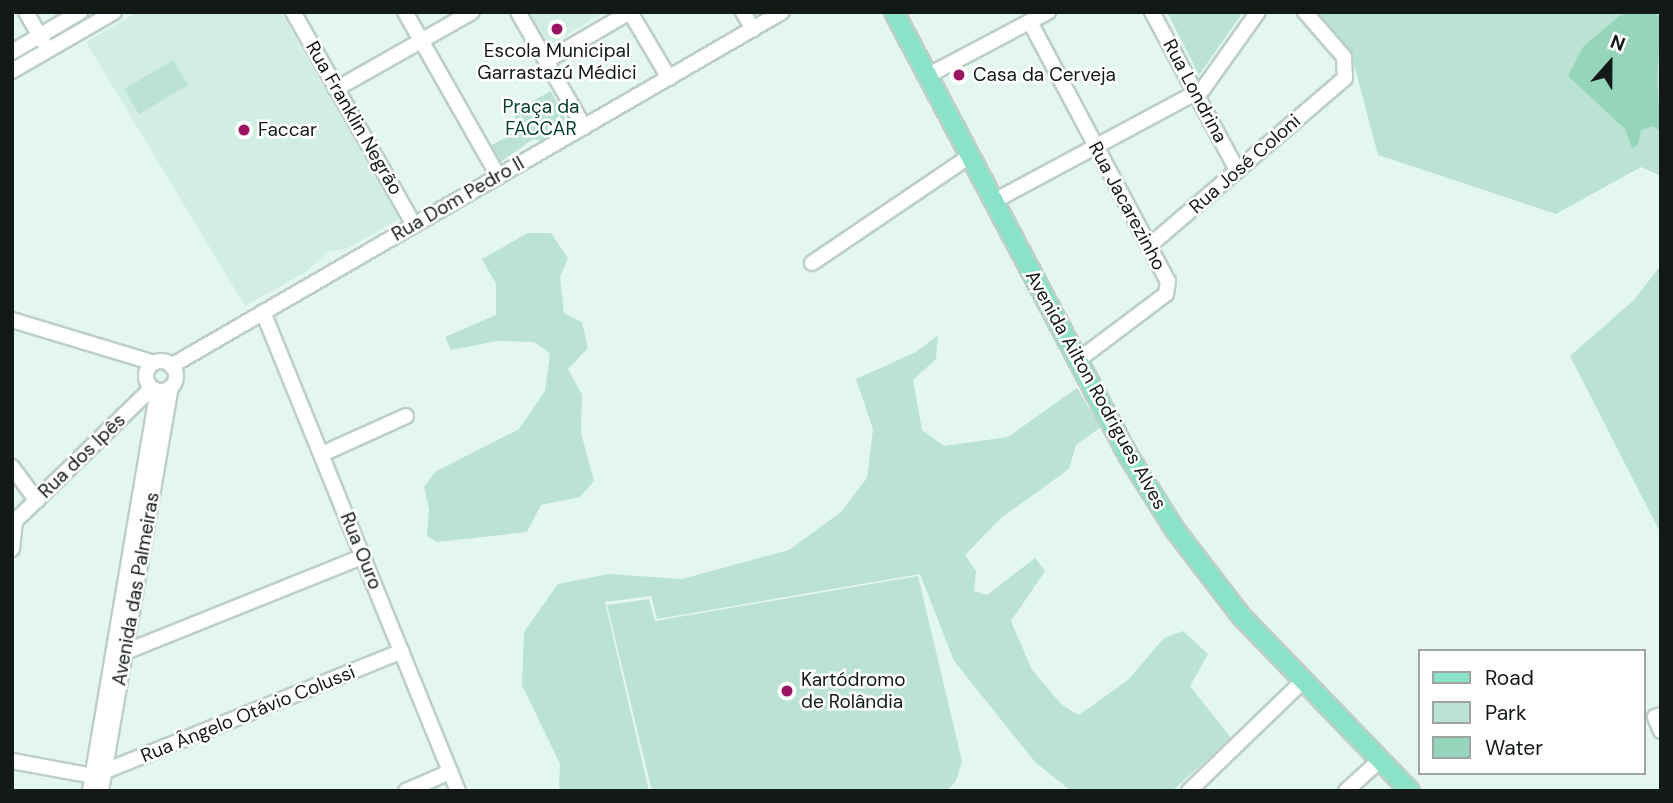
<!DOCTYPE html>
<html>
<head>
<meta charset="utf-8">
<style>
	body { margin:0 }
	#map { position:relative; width:1673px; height:803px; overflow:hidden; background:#e4f7ef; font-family:"DM Sans",sans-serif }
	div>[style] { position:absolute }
	.built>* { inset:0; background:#d2eee2 }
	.green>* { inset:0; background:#bbe3d3; transform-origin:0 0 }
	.water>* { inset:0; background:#95d5bc }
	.roads { filter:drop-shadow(2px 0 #bdcfc8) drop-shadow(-2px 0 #bdcfc8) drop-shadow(0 2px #bdcfc8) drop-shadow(0 -2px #bdcfc8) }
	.minor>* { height:14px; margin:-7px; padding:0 7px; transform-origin:7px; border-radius:7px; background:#fff }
	.minor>.ring { margin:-7px; padding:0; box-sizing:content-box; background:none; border:14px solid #fff; border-radius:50% }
	.major>* { height:18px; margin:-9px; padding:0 9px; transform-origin:9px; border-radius:9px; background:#8ae3c9 }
	.dots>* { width:19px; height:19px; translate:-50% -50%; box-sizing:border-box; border:4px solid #fff; border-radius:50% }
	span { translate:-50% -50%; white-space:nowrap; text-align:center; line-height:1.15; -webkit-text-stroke:5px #fff; paint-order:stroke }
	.poi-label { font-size:19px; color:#121916 }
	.left { translate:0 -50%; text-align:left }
	.street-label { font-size:19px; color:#121916 }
	.park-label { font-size:19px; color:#033c2d }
	.frame { position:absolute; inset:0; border:14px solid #121916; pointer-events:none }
	.legend { position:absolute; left:1418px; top:649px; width:228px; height:126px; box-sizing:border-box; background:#fff; border:2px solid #a0a3a2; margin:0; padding:9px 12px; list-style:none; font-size:21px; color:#121916 }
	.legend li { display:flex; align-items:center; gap:14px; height:35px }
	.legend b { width:35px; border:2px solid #a0a3a2 }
	.north { position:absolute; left:1575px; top:28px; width:70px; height:70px; -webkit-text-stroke:5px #fff; paint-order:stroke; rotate:21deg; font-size:19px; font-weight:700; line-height:28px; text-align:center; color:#121916 }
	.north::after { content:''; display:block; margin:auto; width:24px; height:32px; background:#121916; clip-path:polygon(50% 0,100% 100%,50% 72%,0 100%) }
</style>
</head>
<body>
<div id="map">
	<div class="built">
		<div style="clip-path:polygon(138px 12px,281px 12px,399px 219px,348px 248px,328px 252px,306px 272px,245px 306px,86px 42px)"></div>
		<div style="clip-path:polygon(528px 12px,605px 12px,548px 46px)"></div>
	</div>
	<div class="green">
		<div style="clip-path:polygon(1167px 12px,1243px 12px,1199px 75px)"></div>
		<div style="clip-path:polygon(1317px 12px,1661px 12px,1661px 176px,1641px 167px,1556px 214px,1378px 155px,1352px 57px)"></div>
		<div style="left:173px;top:60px;width:29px;height:57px;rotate:59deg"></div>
		<div style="clip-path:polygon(551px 91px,569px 126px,542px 141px,533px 139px,501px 162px,492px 145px,521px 129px,512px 112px)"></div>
		<div style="clip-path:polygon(528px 233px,551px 233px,568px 258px,560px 277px,564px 313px,582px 322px,588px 348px,568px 369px,582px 395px,581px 433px,594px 481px,580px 497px,541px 505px,527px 532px,437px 542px,427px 536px,429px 509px,424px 487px,435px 472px,519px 429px,545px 391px,550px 353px,534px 342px,497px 341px,451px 350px,445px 337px,496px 315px,496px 284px,482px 259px)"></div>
		<div style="clip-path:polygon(1661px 265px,1661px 534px,1570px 356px,1634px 300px)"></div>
		<div style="clip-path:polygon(938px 335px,936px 359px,913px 380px,922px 430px,944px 446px,1008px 437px,1077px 388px,1101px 427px,1076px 445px,1069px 469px,1001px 518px,965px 555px,976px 571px,974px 591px,987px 595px,1035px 558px,1045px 571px,1011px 621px,1032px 670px,1062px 705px,1079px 715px,1128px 680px,1164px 638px,1183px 631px,1208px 654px,1190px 686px,1231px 738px,1172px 791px,1071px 791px,1035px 762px,954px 661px,920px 574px,657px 619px,651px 596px,605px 602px,649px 791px,559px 791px,560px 764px,522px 685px,524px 632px,558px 584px,609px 574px,682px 579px,789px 550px,841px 512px,867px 478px,873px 429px,856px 379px,916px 352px)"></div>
		<div style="clip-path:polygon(918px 576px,962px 761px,956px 781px,947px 790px,652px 791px,607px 605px,649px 599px,655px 621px)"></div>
	</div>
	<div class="water">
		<div style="clip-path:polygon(1633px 12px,1652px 12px,1661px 18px,1657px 80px,1661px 131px,1652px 126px,1641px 130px,1638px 145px,1632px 148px,1625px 129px,1568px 76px,1583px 47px,1619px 16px)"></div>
	</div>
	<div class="roads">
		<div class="minor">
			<div style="left:26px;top:12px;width:34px;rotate:60deg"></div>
			<div style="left:293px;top:12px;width:245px;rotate:60.4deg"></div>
			<div style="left:405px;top:12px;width:189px;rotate:60.4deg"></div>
			<div style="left:518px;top:12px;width:133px;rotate:60.1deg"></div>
			<div style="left:630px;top:12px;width:77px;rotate:59.4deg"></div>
			<div style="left:743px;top:12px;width:20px;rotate:60deg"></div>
			<div style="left:1152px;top:12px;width:179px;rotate:61.7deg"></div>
			<div style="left:1030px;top:22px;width:293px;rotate:62deg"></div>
			<div style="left:1168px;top:281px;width:13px;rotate:99deg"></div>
			<div style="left:1166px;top:294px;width:110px;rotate:143.1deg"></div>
			<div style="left:12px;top:52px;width:79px;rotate:-30.5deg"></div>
			<div style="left:546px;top:61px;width:97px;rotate:-30.3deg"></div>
			<div style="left:12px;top:71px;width:118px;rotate:-30deg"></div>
			<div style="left:927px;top:76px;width:137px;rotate:-27.9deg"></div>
			<div style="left:336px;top:89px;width:156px;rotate:-29.5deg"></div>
			<div style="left:994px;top:201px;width:237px;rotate:-28.2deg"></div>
			<div style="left:1203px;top:89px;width:95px;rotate:-54.5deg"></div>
			<div style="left:1149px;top:246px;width:258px;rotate:-40.6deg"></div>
			<div style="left:1345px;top:78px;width:21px;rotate:-93deg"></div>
			<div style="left:1344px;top:57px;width:60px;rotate:-130.9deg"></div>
			<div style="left:812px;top:263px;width:191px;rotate:-34.1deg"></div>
			<div style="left:263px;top:312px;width:517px;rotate:67.85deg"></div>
			<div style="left:12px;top:320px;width:148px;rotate:16.8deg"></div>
			<div class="ring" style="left:146px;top:361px;width:16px;height:16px"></div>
			<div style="left:171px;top:366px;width:706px;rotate:-30.09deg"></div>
			<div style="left:322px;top:454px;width:92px;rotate:-24.3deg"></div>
			<div style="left:12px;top:467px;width:42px;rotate:53.7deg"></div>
			<div style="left:12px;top:524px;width:195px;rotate:-44.2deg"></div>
			<div style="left:12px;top:549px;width:31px;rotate:-84deg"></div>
			<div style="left:118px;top:655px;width:265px;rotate:-21.9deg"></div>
			<div style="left:1661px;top:715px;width:6px;rotate:162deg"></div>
			<div style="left:1655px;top:717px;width:15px;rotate:67deg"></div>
			<div style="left:12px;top:761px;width:82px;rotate:10.5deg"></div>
			<div style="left:93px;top:776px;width:333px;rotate:-22deg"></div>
			<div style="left:90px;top:791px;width:406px;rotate:-80.4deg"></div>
			<div style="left:101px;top:791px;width:410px;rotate:-80.2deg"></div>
			<div style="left:406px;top:791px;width:48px;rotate:-23.4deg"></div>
			<div style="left:1189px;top:791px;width:158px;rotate:-44deg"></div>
			<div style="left:1346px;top:791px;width:46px;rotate:-42.4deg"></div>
		</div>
		<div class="major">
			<div style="left:894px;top:12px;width:501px;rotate:62.16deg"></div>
			<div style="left:1128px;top:455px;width:89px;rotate:57.9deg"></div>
			<div style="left:1175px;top:530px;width:110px;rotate:52.4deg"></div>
			<div style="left:1242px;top:617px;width:242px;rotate:46deg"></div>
		</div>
	</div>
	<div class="dots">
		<div style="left:557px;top:29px;background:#9c1362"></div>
		<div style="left:959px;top:75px;background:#9c1362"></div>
		<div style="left:244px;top:130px;background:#9c1362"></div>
		<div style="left:787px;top:691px;background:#9c1362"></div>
	</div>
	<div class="poi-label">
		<span style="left:557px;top:62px">Escola Municipal<br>Garrastazú Médici</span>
		<span class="left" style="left:973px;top:75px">Casa da Cerveja</span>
		<span class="left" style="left:258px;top:130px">Faccar</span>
		<span class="left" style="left:801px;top:691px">Kartódromo<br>de Rolândia</span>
	</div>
	<div class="street-label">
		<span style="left:1195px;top:91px;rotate:62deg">Rua Londrina</span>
		<span style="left:354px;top:118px;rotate:60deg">Rua Franklin Negrão</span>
		<span style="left:1245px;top:164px;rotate:-41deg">Rua José Coloni</span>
		<span style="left:458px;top:199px;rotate:-30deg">Rua Dom Pedro II</span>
		<span style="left:1127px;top:206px;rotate:62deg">Rua Jacarezinho</span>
		<span style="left:1096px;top:390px;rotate:61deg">Avenida Ailton Rodrigues Alves</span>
		<span style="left:82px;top:456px;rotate:-44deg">Rua dos Ipês</span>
		<span style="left:361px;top:551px;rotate:68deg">Rua Ouro</span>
		<span style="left:136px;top:589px;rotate:-80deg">Avenida das Palmeiras</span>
		<span style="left:248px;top:714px;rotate:-22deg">Rua Ângelo Otávio Colussi</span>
	</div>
	<div class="park-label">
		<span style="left:541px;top:118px">Praça da<br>FACCAR</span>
	</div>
	<div class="frame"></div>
	<ul class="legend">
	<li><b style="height:9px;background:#8ae3c9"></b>Road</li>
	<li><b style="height:19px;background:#bbe3d3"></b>Park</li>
	<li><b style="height:19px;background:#95d5bc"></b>Water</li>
	</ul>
	<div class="north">N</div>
</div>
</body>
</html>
